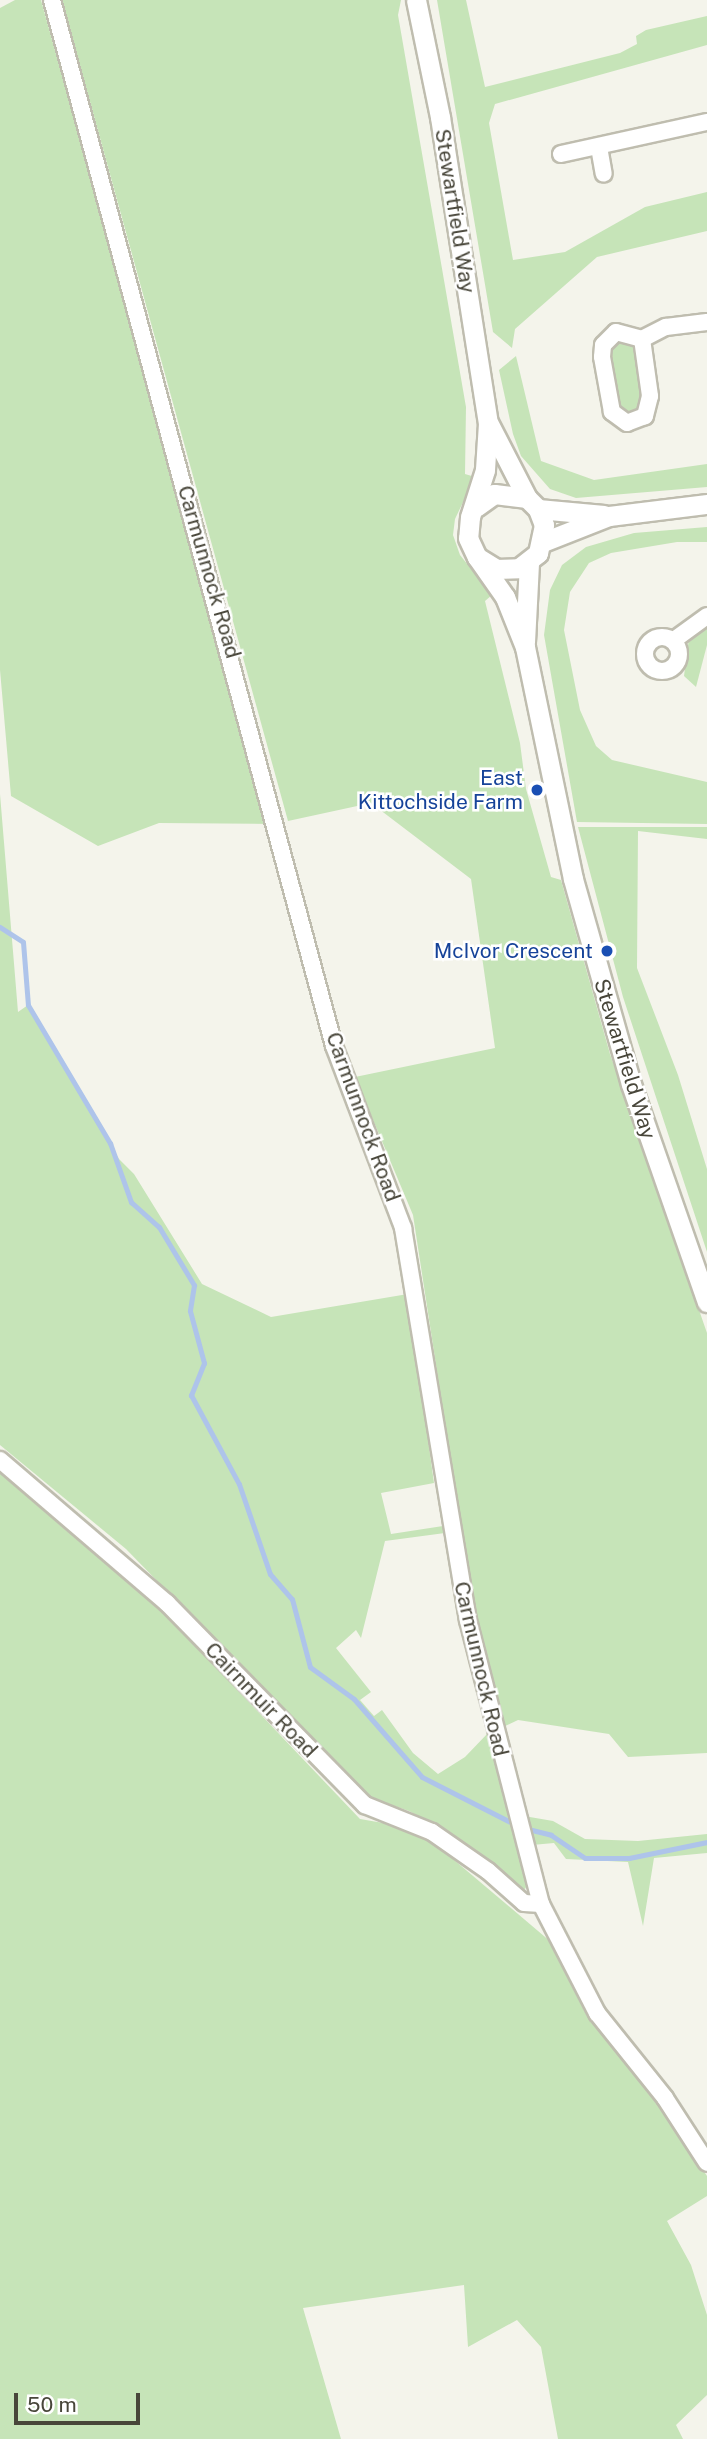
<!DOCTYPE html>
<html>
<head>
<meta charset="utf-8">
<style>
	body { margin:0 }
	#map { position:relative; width:707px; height:2439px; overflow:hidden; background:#f4f4eb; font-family:"Public Sans",sans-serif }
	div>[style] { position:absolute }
	.green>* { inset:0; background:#c6e4b8 }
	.stream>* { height:5px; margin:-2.5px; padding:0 2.5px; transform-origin:2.5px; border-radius:2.5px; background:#aec4ea }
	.roads { filter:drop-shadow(2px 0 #bfbdaf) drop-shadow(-2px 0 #bfbdaf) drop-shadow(0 2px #bfbdaf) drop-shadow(0 -2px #bfbdaf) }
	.minor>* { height:16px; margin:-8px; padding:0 8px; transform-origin:8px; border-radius:8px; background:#fff }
	.minor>.ring { margin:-8px; padding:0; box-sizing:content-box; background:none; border:16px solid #fff; border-radius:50% }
	.tertiary>* { height:19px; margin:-9.5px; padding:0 9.5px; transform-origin:9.5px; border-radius:9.5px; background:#fff }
	.dots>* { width:19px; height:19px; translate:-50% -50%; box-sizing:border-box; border:4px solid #fff; border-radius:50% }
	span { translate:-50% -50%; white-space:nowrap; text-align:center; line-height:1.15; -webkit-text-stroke:5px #fff; paint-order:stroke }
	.street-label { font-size:21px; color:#48463a }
	.transit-label { font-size:21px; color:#164399 }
	.right { translate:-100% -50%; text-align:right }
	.scale { position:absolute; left:14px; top:2393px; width:126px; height:32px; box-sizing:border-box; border:4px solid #48463a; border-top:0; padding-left:9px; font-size:21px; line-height:24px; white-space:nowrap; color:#48463a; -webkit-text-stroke:5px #fff; paint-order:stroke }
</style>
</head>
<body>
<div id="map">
	<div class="green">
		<div style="clip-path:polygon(15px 0,41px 0,270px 824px,159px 823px,98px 846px,11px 796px,0 670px,0 8px)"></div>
		<div style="clip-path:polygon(62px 0,401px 0,398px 15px,466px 407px,465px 474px,475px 477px,455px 519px,453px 535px,460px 555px,492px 595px,485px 601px,520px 743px,526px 789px,551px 877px,561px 880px,610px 1054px,707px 1333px,707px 1753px,628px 1757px,609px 1734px,518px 1720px,499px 1729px,477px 1632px,413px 1215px,355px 1077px,495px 1048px,471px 879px,371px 803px,288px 821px)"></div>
		<div style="clip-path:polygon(437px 0,466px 0,485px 87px,620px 53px,637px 44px,636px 36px,646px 30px,707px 16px,707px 45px,495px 104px,489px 123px,513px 260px,565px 252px,645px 207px,707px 192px,707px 231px,597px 257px,515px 329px,512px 348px,493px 332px)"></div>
		<div style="clip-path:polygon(623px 339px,635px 346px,643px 402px,640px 409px,628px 415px,616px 405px,610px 351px)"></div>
		<div style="clip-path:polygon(516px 356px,541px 461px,594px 480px,707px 464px,707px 487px,576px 498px,550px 489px,521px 456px,513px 434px,499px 370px)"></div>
		<div style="clip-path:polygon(707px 527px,707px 542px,677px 542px,611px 553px,589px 563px,570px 592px,564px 630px,580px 710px,596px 746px,612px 760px,707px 782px,707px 824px,577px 822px,544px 635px,550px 590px,562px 565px,586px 547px,634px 533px)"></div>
		<div style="clip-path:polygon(707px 624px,707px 645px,696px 687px,684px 676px,689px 638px)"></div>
		<div style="clip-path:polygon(0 794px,18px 1012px,28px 1005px,119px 1159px,134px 1174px,202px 1284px,271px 1317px,408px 1294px,434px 1483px,381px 1493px,391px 1534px,443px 1526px,445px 1533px,385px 1541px,361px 1638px,356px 1630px,336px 1648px,371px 1692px,360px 1700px,374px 1716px,382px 1710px,413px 1753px,438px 1774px,465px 1757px,488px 1733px,529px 1882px,525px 1889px,517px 1888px,449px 1833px,409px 1811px,368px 1797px,126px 1549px,0 1445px)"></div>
		<div style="clip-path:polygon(578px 827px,707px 827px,707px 839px,638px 831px,637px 968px,678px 1075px,707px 1169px,707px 1252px,623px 997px)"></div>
		<div style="clip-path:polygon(0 1470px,124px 1571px,360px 1819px,389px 1824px,434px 1843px,551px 1942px,586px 2014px,662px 2108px,707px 2176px,707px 2196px,667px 2221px,691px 2265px,707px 2315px,707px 2395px,676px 2425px,683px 2439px,558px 2439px,541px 2347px,517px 2320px,468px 2347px,464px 2285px,303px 2308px,341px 2439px,0 2439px)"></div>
		<div style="clip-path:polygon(524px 1816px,553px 1821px,585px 1839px,638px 1841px,707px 1834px,707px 1853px,654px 1858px,643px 1926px,628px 1862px,566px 1859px,554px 1843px,532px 1845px)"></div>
	</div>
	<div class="stream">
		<div style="left:0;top:927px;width:27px;rotate:33deg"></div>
		<div style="left:23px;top:942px;width:63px;rotate:85.5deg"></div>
		<div style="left:28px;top:1005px;width:161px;rotate:59.3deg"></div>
		<div style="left:110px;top:1143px;width:63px;rotate:70.4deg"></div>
		<div style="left:131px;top:1202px;width:38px;rotate:42deg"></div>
		<div style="left:159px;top:1227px;width:68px;rotate:58.9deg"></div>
		<div style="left:194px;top:1285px;width:26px;rotate:99deg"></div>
		<div style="left:190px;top:1311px;width:54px;rotate:74.9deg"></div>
		<div style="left:204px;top:1363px;width:35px;rotate:112deg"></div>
		<div style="left:191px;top:1395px;width:101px;rotate:61.7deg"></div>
		<div style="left:239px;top:1484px;width:95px;rotate:71deg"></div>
		<div style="left:270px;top:1574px;width:33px;rotate:49deg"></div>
		<div style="left:292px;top:1599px;width:70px;rotate:75.2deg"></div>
		<div style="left:310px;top:1667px;width:54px;rotate:36deg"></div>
		<div style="left:354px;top:1699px;width:103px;rotate:48.9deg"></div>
		<div style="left:422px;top:1777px;width:110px;rotate:27deg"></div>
		<div style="left:520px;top:1827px;width:32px;rotate:14deg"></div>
		<div style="left:551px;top:1835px;width:41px;rotate:34.1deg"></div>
		<div style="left:585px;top:1858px;width:44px"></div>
		<div style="left:629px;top:1858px;width:80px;rotate:-11.6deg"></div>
	</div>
	<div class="roads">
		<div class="minor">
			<div style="left:52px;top:0;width:1083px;rotate:74.91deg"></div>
			<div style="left:334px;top:1046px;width:195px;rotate:69.2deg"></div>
			<div style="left:403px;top:1228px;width:397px;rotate:80.6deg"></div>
			<div style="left:468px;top:1620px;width:293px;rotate:75.6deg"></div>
			<div style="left:541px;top:1904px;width:123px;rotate:62.8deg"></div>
			<div style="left:597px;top:2013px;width:109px;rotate:51.3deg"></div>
			<div style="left:665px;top:2098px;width:77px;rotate:57.1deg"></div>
			<div style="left:599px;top:147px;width:27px;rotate:80deg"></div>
			<div style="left:561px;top:154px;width:149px;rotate:-12.4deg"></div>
			<div style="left:616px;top:332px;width:27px;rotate:15deg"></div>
			<div style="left:642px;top:339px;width:58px;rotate:82deg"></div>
			<div style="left:650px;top:396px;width:21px;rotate:104deg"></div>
			<div style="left:645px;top:416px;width:19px;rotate:159deg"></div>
			<div style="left:627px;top:423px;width:19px;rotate:-144deg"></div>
			<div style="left:612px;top:412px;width:56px;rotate:-100.3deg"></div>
			<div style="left:602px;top:357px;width:12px;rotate:-85deg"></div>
			<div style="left:603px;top:345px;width:18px;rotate:-45deg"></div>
			<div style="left:642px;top:339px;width:27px;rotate:-27deg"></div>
			<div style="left:666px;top:327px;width:41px;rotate:-7deg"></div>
			<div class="ring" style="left:645px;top:637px;width:18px;height:18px"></div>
			<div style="left:674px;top:640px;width:41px;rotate:-36deg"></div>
			<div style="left:0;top:1460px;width:220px;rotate:40.6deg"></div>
			<div style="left:167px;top:1603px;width:283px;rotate:45.6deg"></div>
			<div style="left:365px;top:1805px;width:72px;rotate:21.9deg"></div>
			<div style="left:432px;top:1832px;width:68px;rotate:34.9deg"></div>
			<div style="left:488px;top:1871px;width:48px;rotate:41.6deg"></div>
			<div style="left:524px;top:1903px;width:17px;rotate:3deg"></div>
		</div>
		<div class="tertiary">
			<div style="left:416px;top:0;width:119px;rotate:78.4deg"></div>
			<div style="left:440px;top:117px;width:310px;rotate:81.1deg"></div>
			<div style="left:488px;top:423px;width:47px;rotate:93.7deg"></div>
			<div style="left:485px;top:470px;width:49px;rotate:107.7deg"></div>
			<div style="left:470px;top:517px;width:21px;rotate:95deg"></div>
			<div style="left:468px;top:538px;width:21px;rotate:65deg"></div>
			<div style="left:477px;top:557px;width:22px;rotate:32deg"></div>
			<div style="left:496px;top:569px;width:23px;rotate:-2deg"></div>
			<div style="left:519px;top:568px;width:24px;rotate:-38deg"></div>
			<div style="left:538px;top:553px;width:29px;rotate:-78deg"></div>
			<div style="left:544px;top:525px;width:17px;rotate:-111deg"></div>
			<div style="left:538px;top:509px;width:16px;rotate:-135deg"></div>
			<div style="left:527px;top:498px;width:33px;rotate:-173deg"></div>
			<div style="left:494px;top:494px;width:22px;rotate:144deg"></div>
			<div style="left:489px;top:424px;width:83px;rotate:62.8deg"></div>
			<div style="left:538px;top:509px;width:66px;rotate:5.2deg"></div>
			<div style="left:543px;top:542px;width:71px;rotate:-21.5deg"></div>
			<div style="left:609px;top:516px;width:99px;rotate:-7deg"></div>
			<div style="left:477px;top:557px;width:49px;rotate:55deg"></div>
			<div style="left:505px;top:597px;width:54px;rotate:68.2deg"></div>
			<div style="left:525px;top:647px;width:237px;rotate:78.3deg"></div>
			<div style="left:573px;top:879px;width:213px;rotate:74.2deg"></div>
			<div style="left:631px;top:1084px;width:231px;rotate:70.8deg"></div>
			<div style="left:525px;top:642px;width:80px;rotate:-87.1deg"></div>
		</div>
	</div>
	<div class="dots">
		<div style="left:537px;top:790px;background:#1a4fb4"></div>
		<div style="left:607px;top:951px;background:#1a4fb4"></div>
	</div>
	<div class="street-label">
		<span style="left:455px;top:211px;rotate:81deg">Stewartfield Way</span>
		<span style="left:209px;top:572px;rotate:74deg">Carmunnock Road</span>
		<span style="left:625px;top:1059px;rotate:73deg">Stewartfield Way</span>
		<span style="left:363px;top:1117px;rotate:70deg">Carmunnock Road</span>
		<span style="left:481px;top:1669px;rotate:77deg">Carmunnock Road</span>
		<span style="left:261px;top:1700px;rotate:46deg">Cairnmuir Road</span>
	</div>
	<div class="transit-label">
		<span class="right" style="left:523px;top:790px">East<br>Kittochside Farm</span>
		<span class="right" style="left:593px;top:951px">McIvor Crescent</span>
	</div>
	<div class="scale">50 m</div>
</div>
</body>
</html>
